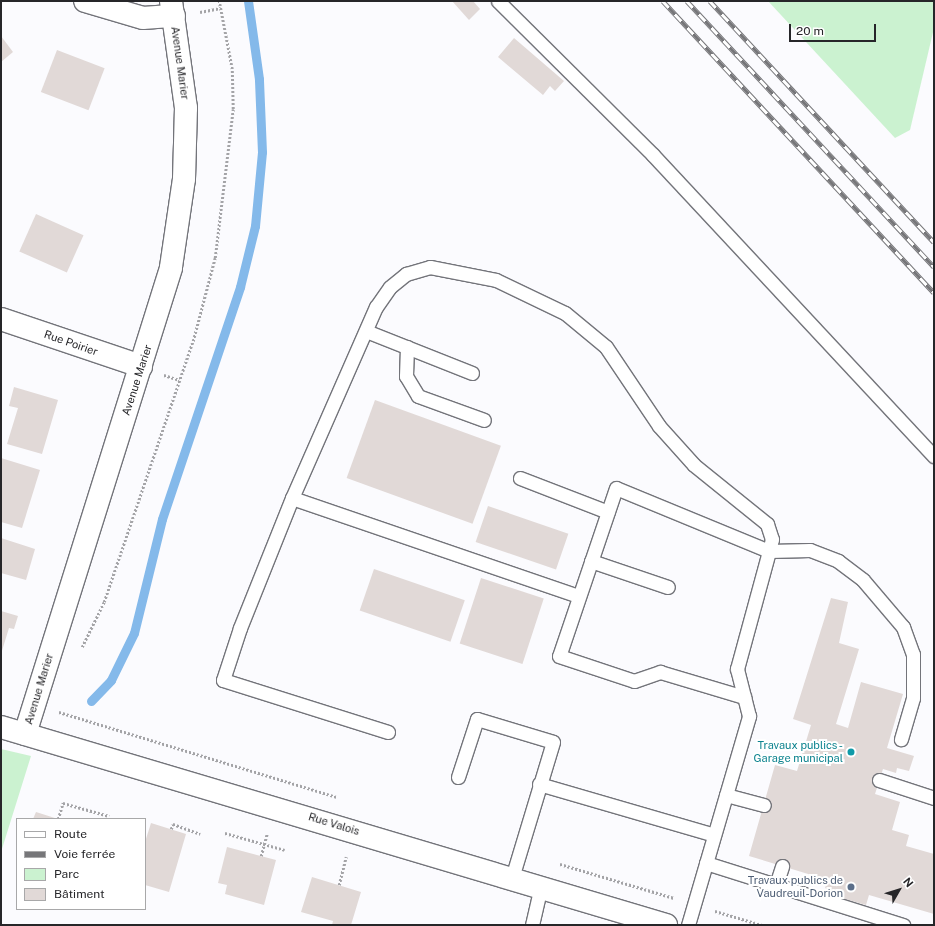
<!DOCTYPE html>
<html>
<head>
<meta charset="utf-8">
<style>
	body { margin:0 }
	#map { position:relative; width:935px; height:926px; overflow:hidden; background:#fbfbfe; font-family:"Public Sans",sans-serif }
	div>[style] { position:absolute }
	.green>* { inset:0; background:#cbf2d0 }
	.stream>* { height:9px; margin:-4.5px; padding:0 4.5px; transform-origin:4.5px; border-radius:4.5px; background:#84b9ea }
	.building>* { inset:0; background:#e1d9d7; transform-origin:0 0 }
	.path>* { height:2.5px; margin-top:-1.25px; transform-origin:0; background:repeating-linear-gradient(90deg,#a4a4a7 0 2px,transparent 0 4px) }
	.roads { filter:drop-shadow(1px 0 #73747a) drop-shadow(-1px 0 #73747a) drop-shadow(0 1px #73747a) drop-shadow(0 -1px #73747a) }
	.service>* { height:13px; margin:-6.5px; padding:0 6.5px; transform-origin:6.5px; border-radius:6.5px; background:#fff }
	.minor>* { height:22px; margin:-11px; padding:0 11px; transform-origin:11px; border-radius:11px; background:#fff }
	.tertiary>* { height:22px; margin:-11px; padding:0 11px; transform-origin:11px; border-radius:11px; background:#fff }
	.rail>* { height:4.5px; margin-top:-2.25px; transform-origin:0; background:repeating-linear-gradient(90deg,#fff 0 9px,#767679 0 18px); box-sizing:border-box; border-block:1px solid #767679 }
	.dots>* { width:11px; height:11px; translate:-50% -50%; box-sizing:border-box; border:2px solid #fff; border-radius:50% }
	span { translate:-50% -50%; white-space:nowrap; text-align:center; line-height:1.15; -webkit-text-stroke:4px #fff; paint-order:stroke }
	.street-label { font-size:11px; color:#262629 }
	.culture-label { font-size:11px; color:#0d838f }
	.right { translate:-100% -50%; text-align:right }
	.service-label { font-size:11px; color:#4e5e75 }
	.frame { position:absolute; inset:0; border:2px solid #262629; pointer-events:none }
	.legend { position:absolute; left:16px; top:818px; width:130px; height:92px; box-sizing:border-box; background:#fff; border:1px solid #a8a8a9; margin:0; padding:5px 7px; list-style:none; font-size:12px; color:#262629 }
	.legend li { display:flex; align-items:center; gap:8px; height:20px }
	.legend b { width:20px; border:1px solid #a8a8a9 }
	.north { position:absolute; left:879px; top:870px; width:40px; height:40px; -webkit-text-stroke:3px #fff; paint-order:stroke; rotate:51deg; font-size:11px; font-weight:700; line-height:16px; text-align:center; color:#262629 }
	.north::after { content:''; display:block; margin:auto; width:14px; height:18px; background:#262629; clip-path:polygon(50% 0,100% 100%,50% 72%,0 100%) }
	.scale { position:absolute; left:789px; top:24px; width:87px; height:18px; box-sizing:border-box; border:2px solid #262629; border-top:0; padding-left:5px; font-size:12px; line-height:14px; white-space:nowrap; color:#262629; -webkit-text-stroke:3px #fff; paint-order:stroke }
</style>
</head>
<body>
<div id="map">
	<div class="green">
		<div style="clip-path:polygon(768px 1px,934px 1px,934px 28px,910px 130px,895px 138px)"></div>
		<div style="clip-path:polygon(1px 749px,31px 756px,1px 852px)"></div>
	</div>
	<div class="stream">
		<div style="left:91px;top:701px;width:29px;rotate:-46deg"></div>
		<div style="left:111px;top:680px;width:52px;rotate:-63.9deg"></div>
		<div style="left:134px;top:633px;width:117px;rotate:-76.2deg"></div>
		<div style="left:162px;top:519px;width:245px;rotate:-71.4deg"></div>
		<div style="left:240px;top:287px;width:63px;rotate:-76.2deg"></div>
		<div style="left:255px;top:226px;width:74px;rotate:-84.6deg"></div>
		<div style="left:262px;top:152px;width:73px;rotate:-92.4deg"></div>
		<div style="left:259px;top:79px;width:79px;rotate:-98deg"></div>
	</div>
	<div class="building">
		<div style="clip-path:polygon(452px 1px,473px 1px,480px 9px,469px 20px)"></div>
		<div style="clip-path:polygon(1px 36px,13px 52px,1px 62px)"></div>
		<div style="clip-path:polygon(514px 38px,564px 81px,555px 91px,550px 86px,543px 95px,498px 57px)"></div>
		<div style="left:57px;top:50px;width:51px;height:45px;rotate:21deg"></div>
		<div style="left:36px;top:214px;width:52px;height:41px;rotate:24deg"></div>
		<div style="clip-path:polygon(14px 387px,58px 400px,42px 454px,7px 444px,18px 408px,9px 406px)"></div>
		<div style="left:375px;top:400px;width:134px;height:83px;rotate:20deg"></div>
		<div style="clip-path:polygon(1px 458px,40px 470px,22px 528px,1px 522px)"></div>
		<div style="left:488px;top:506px;width:85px;height:38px;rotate:19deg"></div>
		<div style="clip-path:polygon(1px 538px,35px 549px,26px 580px,1px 573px)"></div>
		<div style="left:374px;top:569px;width:96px;height:44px;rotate:19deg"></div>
		<div style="left:481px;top:578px;width:66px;height:69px;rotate:18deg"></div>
		<div style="clip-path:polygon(831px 598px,848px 602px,839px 643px,859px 649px,836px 724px,848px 728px,861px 682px,903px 694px,887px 748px,914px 756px,909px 771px,897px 768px,896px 773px,883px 769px,875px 794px,900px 802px,892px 830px,909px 835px,906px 846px,934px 854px,934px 914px,869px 895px,866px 905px,838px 897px,839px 893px,825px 888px,828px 880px,749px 856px,775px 765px,797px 771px,811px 725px,793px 719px)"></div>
		<div style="clip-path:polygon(1px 611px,18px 616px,14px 629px,9px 628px,1px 654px)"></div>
		<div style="clip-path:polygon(36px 812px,58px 819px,33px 819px)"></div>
		<div style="clip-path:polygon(151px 823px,186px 834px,169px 892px,145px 885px,145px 842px)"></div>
		<div style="clip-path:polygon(227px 847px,276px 860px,264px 905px,225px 894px,227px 885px,218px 883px)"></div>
		<div style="clip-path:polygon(312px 877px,361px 892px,351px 925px,332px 925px,333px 921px,301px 912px)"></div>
	</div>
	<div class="path">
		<div style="left:200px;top:12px;width:21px;rotate:-11deg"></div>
		<div style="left:164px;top:375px;width:16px;rotate:18deg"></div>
		<div style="left:82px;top:647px;width:50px;rotate:-63.9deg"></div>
		<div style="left:104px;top:602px;width:276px;rotate:-71.2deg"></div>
		<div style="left:193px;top:341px;width:86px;rotate:-75.2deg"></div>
		<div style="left:215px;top:258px;width:150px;rotate:-83.1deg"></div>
		<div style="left:233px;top:109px;width:40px;rotate:-91.4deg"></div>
		<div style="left:232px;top:69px;width:69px;rotate:-100.8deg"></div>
		<div style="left:59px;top:712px;width:291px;rotate:17deg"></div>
		<div style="left:58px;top:819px;width:17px;rotate:-73deg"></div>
		<div style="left:63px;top:803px;width:48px;rotate:15.8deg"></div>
		<div style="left:171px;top:829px;width:5px;rotate:-68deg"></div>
		<div style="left:173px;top:824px;width:29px;rotate:20deg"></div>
		<div style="left:225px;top:833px;width:62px;rotate:15.8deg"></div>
		<div style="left:261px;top:856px;width:23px;rotate:-75deg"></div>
		<div style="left:560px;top:864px;width:119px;rotate:16.6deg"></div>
		<div style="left:339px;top:885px;width:29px;rotate:-76deg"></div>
		<div style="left:715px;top:911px;width:49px;rotate:16.6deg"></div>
	</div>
	<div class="roads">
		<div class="service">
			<div style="left:498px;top:1px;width:218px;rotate:44.8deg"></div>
			<div style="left:653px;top:155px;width:412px;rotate:47deg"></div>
			<div style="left:366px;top:331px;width:114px;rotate:21.6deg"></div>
			<div style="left:407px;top:347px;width:29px;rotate:92deg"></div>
			<div style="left:406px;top:376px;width:23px;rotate:59deg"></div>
			<div style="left:418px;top:396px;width:70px;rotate:20deg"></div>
			<div style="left:520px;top:478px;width:94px;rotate:21.1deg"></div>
			<div style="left:292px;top:498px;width:303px;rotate:18.9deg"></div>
			<div style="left:591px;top:561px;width:81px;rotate:18.7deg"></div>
			<div style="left:388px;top:732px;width:173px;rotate:-162.5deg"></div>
			<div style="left:223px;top:680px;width:55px;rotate:-71.9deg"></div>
			<div style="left:240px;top:628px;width:140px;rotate:-68.2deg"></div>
			<div style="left:292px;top:498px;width:209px;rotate:-66.3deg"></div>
			<div style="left:376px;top:307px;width:24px;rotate:-55deg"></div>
			<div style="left:390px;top:287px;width:21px;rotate:-39deg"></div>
			<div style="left:406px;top:274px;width:25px;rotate:-16deg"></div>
			<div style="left:430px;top:267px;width:67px;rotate:11.1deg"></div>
			<div style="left:496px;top:280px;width:76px;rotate:25.6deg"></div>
			<div style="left:565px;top:313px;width:53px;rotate:39.7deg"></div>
			<div style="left:606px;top:347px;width:95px;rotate:56.1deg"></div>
			<div style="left:659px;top:426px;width:52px;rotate:48.1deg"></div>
			<div style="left:694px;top:465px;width:94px;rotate:38.9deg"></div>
			<div style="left:767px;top:524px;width:16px;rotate:72deg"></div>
			<div style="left:772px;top:539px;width:12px;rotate:104deg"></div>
			<div style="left:769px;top:551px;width:41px;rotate:-1.4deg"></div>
			<div style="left:810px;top:550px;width:30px;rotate:21deg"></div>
			<div style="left:838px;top:561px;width:31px;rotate:37deg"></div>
			<div style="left:863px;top:580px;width:62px;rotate:49.6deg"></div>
			<div style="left:903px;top:627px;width:29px;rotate:70deg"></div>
			<div style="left:913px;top:654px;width:44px;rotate:90deg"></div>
			<div style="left:913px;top:698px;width:43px;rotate:106.3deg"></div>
			<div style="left:458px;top:777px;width:61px;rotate:-71.9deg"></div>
			<div style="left:477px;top:719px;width:79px;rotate:16.8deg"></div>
			<div style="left:553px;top:742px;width:142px;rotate:106.8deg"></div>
			<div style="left:879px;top:780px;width:58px;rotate:18.1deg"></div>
			<div style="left:539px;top:784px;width:182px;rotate:16.2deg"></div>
			<div style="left:726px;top:795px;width:39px;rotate:15deg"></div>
			<div style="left:706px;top:863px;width:207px;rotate:17.5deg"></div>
			<div style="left:776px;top:885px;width:20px;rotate:-72deg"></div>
			<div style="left:532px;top:925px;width:39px;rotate:-77deg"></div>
			<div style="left:688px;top:925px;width:218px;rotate:-73.7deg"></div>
			<div style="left:749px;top:716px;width:49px;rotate:-104.3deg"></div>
			<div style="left:737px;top:669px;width:122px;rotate:-74.8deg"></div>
			<div style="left:769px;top:551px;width:165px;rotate:-157.6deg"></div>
			<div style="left:616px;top:488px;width:177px;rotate:108.7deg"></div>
			<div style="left:559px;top:656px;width:79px;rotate:18.4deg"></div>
			<div style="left:634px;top:681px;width:28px;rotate:-19deg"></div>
			<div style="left:660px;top:672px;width:88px;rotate:16.6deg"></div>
		</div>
		<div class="minor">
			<div style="left:85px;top:1px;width:60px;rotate:16.3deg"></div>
			<div style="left:143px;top:18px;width:31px;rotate:-4deg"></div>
			<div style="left:1px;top:319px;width:148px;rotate:18.6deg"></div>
		</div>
		<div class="tertiary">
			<div style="left:1px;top:727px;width:694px;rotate:16.58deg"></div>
			<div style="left:25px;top:734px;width:489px;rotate:-72.6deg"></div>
			<div style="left:171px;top:267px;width:89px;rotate:-81.6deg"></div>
			<div style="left:184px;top:179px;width:71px;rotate:-88.4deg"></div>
			<div style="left:186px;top:108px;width:108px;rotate:-98deg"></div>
		</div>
	</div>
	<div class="rail">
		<div style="left:663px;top:1px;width:398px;rotate:47.1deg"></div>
		<div style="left:687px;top:1px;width:363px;rotate:47.1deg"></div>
		<div style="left:710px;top:1px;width:329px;rotate:47.1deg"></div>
	</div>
	<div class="dots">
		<div style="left:851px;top:752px;background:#0f9aa8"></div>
		<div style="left:851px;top:887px;background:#5c6f8a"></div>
	</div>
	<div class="street-label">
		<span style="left:180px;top:63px;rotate:82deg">Avenue Marier</span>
		<span style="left:71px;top:343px;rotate:19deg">Rue Poirier</span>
		<span style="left:137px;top:380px;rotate:-72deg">Avenue Marier</span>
		<span style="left:39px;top:689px;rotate:-73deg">Avenue Marier</span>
		<span style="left:334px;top:824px;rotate:17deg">Rue Valois</span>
	</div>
	<div class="culture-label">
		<span class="right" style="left:843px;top:752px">Travaux publics -<br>Garage municipal</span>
	</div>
	<div class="service-label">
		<span class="right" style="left:843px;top:887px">Travaux publics de<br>Vaudreuil-Dorion</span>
	</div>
	<div class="frame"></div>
	<ul class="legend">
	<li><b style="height:5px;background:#fff"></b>Route</li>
	<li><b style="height:5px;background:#767679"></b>Voie ferrée</li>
	<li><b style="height:11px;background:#cbf2d0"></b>Parc</li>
	<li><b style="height:11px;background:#e1d9d7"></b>Bâtiment</li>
	</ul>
	<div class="north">N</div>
	<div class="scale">20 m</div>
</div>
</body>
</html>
